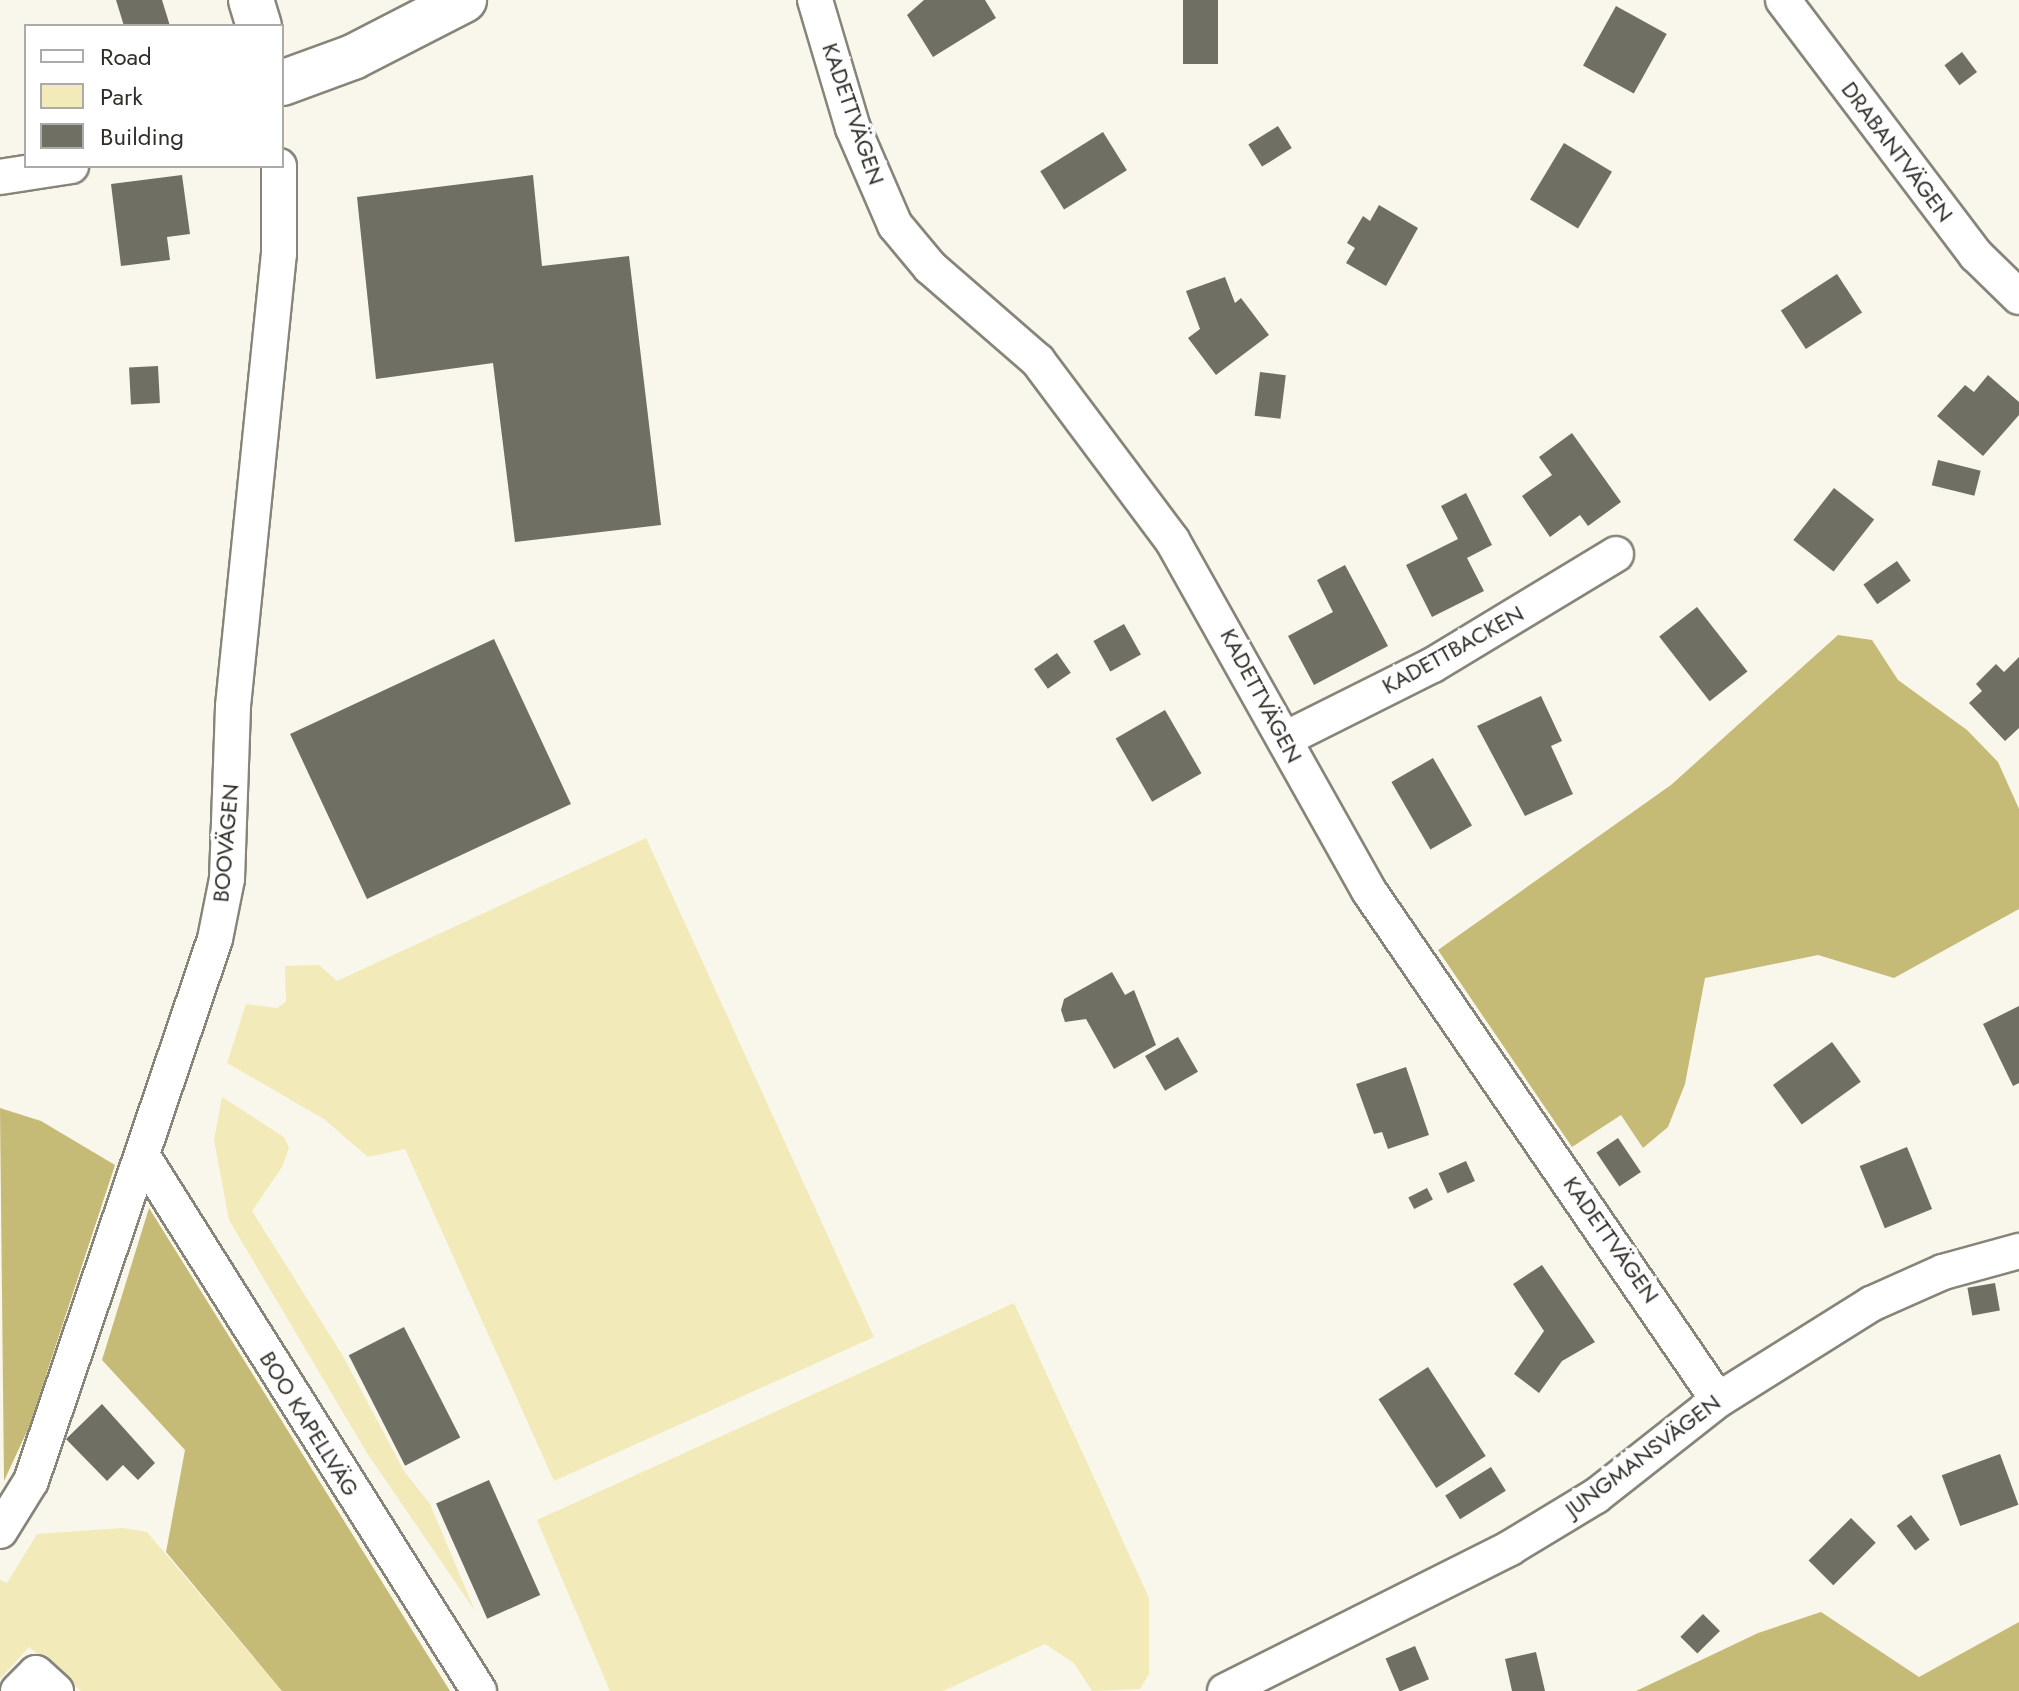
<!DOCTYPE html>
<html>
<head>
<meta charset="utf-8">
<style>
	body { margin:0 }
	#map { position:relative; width:2019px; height:1691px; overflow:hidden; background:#f9f7eb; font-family:Jost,sans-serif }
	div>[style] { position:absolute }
	.green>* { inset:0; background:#f2eab9 }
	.forest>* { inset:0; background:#c6bb76 }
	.building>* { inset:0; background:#706f64; transform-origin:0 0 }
	.roads { filter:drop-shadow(2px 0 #87857a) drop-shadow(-2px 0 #87857a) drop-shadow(0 2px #87857a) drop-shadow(0 -2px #87857a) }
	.street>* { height:34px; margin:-17px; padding:0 17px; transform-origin:17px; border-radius:17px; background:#fff }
	.secondary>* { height:44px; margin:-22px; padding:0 22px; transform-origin:22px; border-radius:22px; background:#fff }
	span { translate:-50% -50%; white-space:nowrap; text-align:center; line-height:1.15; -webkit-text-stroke:8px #fff; paint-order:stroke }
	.street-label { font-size:22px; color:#2f2e29 }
	.legend { position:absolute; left:24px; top:24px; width:260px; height:144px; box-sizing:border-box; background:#fff; border:2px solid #acaba9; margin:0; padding:10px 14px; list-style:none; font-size:24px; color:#2f2e29 }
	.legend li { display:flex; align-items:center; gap:16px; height:40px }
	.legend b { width:40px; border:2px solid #acaba9 }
</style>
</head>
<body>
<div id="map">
	<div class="green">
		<div style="clip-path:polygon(646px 838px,874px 1337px,554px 1481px,405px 1149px,368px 1157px,324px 1119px,227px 1063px,246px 1004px,277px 1008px,286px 1002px,285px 966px,319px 965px,337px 981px)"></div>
		<div style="clip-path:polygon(222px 1097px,284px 1137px,289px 1148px,282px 1167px,252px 1211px,343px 1356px,404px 1471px,430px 1504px,475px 1611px,367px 1453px,229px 1220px,214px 1140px)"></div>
		<div style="clip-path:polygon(1014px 1303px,1149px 1598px,1149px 1674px,1140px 1689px,1092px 1691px,1074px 1663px,1045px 1644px,943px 1691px,610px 1691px,537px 1520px)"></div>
		<div style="clip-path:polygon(122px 1528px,147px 1532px,282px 1691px,81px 1691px,29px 1647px,0 1679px,0 1580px,7px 1583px,37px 1534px)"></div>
	</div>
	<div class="forest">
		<div style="clip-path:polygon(1838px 635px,1872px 640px,1898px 680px,1967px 730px,1998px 762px,2019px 809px,2019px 909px,1894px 978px,1818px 955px,1705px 978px,1685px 1084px,1668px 1127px,1643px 1148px,1621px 1115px,1572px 1147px,1438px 950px,1671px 785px)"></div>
		<div style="clip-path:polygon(0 1108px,41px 1121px,115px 1165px,29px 1427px,4px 1481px)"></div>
		<div style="clip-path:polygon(149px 1208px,222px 1325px,450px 1691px,282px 1691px,166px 1552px,185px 1450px,102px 1360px)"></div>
		<div style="clip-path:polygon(1821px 1612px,1919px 1677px,2019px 1622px,2019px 1691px,1636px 1691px,1758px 1633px)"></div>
	</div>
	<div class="building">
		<div style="clip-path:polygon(116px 0,162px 0,170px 26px,124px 26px)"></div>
		<div style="clip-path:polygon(924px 0,985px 0,996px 18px,933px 57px,907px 15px)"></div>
		<div style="left:1183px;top:0;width:35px;height:64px"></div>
		<div style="left:1616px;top:6px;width:58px;height:68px;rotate:29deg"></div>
		<div style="left:1962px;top:52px;width:25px;height:22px;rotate:53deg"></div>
		<div style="left:1278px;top:126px;width:26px;height:35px;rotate:58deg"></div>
		<div style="left:1103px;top:132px;width:45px;height:74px;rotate:58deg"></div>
		<div style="left:1564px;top:143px;width:56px;height:66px;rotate:31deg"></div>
		<div style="clip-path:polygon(182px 175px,190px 234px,167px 237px,170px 260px,121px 266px,111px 184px)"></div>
		<div style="clip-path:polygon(533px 175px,542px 266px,629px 256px,661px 525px,515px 542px,493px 363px,376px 379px,357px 197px)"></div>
		<div style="clip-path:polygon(1379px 205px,1418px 228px,1386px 286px,1346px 263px,1355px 248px,1347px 243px,1363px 216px,1370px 221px)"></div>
		<div style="left:1837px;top:274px;width:46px;height:67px;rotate:57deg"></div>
		<div style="clip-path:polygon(1225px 277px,1235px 303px,1241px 298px,1269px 335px,1216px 375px,1188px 338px,1200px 329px,1186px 291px)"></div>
		<div style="left:158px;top:366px;width:37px;height:29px;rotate:87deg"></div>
		<div style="left:1260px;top:372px;width:26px;height:44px;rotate:7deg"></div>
		<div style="clip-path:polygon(1988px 375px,2019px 402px,2019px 415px,1983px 456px,1937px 416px,1965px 385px,1974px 392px)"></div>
		<div style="clip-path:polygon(1572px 433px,1621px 502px,1588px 526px,1580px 515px,1550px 537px,1522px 496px,1552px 475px,1539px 457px)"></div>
		<div style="left:1938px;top:460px;width:44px;height:26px;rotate:14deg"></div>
		<div style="left:1834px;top:488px;width:51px;height:66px;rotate:38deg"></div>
		<div style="clip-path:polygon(1466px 493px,1492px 545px,1467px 558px,1484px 591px,1432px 617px,1406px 565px,1458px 539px,1441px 506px)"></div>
		<div style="left:1897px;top:561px;width:24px;height:41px;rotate:55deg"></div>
		<div style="clip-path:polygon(1345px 565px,1388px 646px,1314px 685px,1288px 636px,1333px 612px,1317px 580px)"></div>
		<div style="left:1697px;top:607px;width:82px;height:48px;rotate:52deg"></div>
		<div style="left:1124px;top:624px;width:35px;height:35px;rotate:61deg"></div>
		<div style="left:494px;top:639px;width:182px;height:225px;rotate:65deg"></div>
		<div style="left:1057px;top:653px;width:24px;height:28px;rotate:55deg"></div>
		<div style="clip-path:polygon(2019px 657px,2019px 728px,2005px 741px,1969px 703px,1982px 691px,1976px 684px,1996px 664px,2004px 672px)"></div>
		<div style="clip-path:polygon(1541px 696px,1562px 741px,1551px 746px,1573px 794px,1525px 816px,1477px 726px)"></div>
		<div style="left:1165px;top:710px;width:73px;height:57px;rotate:60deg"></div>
		<div style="left:1433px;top:758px;width:78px;height:48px;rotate:60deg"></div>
		<div style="clip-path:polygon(1112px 972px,1125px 995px,1134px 990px,1156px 1045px,1114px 1069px,1086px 1019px,1065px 1022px,1061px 1010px,1064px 999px)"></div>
		<div style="clip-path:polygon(2019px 1006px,2019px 1083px,2013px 1086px,1983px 1024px)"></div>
		<div style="left:1178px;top:1037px;width:40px;height:38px;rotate:60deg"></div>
		<div style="left:1832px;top:1042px;width:49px;height:73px;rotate:54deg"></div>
		<div style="clip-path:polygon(1406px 1067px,1429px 1135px,1388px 1149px,1382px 1132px,1374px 1134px,1356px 1084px)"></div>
		<div style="left:1618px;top:1138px;width:41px;height:26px;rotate:56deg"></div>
		<div style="left:1907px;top:1147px;width:67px;height:51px;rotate:68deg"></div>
		<div style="left:1466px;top:1161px;width:22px;height:30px;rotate:66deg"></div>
		<div style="left:1427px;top:1188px;width:13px;height:21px;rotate:63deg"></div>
		<div style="clip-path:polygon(1542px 1265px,1595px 1342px,1562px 1361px,1539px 1393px,1514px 1374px,1544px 1331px,1513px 1284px)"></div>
		<div style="left:1995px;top:1283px;width:28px;height:28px;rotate:80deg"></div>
		<div style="left:404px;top:1327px;width:124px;height:62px;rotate:63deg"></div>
		<div style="left:1428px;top:1367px;width:106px;height:59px;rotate:57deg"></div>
		<div style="clip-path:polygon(102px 1404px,155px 1463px,138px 1480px,123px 1465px,107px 1481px,66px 1439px)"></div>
		<div style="left:2000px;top:1454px;width:54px;height:62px;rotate:70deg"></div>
		<div style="left:1491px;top:1467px;width:28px;height:54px;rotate:58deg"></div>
		<div style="left:489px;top:1480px;width:126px;height:58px;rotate:66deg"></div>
		<div style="left:1911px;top:1515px;width:31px;height:18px;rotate:53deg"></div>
		<div style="left:1851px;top:1518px;width:35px;height:60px;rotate:45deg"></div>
		<div style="left:1703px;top:1614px;width:24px;height:32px;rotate:45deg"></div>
		<div style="left:1415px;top:1646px;width:36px;height:32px;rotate:67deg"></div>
		<div style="clip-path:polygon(1536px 1652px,1545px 1691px,1512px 1691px,1505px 1659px)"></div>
	</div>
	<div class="roads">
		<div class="street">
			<div style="left:815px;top:0;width:134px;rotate:73.5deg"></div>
			<div style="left:853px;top:128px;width:106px;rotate:66.6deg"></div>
			<div style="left:895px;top:225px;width:55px;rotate:50.2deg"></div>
			<div style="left:930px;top:267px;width:143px;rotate:41deg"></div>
			<div style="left:1038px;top:361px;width:224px;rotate:53.2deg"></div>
			<div style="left:1172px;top:540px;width:403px;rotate:60.7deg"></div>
			<div style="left:1369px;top:891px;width:617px;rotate:55.56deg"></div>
			<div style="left:1783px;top:0;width:320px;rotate:52.9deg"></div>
			<div style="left:1976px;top:255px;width:60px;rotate:44.3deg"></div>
			<div style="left:0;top:177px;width:72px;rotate:-8.8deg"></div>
			<div style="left:1285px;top:739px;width:165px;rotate:-26.6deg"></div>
			<div style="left:1433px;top:665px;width:214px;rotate:-31.2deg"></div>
			<div style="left:142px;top:1155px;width:633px;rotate:57.84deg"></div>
			<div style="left:0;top:1531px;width:59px;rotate:-58.2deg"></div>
			<div style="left:31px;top:1481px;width:572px;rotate:-71.25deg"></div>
			<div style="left:215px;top:939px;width:61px;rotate:-78.7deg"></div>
			<div style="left:227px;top:879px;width:173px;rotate:-88deg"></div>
			<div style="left:233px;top:706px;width:454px;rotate:-84.2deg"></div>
			<div style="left:279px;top:254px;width:88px;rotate:-90deg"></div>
			<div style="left:18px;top:1691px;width:25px;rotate:-45deg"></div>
			<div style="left:36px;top:1673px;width:27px;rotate:42deg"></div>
			<div style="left:1225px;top:1691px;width:319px;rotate:-26.6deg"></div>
			<div style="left:1510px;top:1548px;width:100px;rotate:-31.2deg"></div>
			<div style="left:1596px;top:1496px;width:155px;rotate:-38.2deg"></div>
			<div style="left:1718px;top:1400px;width:181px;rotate:-32.1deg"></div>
			<div style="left:1871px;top:1304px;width:79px;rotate:-24deg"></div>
			<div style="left:1943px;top:1272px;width:79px;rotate:-15.4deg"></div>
		</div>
		<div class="secondary">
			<div style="left:251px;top:0;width:27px;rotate:73deg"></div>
			<div style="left:282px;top:83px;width:76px;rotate:-20.1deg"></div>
			<div style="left:353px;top:57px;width:125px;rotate:-27.2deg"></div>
		</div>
	</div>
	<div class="street-label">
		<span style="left:853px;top:114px;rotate:71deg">KADETTVÄGEN</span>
		<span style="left:1897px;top:152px;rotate:53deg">DRABANTVÄGEN</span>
		<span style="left:1453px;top:650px;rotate:-29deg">KADETTBACKEN</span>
		<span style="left:1261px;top:696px;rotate:62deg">KADETTVÄGEN</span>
		<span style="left:226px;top:843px;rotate:-85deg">BOOVÄGEN</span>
		<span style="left:1611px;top:1240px;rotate:55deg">KADETTVÄGEN</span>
		<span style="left:309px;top:1424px;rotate:58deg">BOO KAPELLVÄG</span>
		<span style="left:1643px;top:1456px;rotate:-37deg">JUNGMANSVÄGEN</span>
	</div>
	<ul class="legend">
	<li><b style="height:10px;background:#fff"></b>Road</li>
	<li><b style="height:22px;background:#f2eab9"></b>Park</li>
	<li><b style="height:22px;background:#706f64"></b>Building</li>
	</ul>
</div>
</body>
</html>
